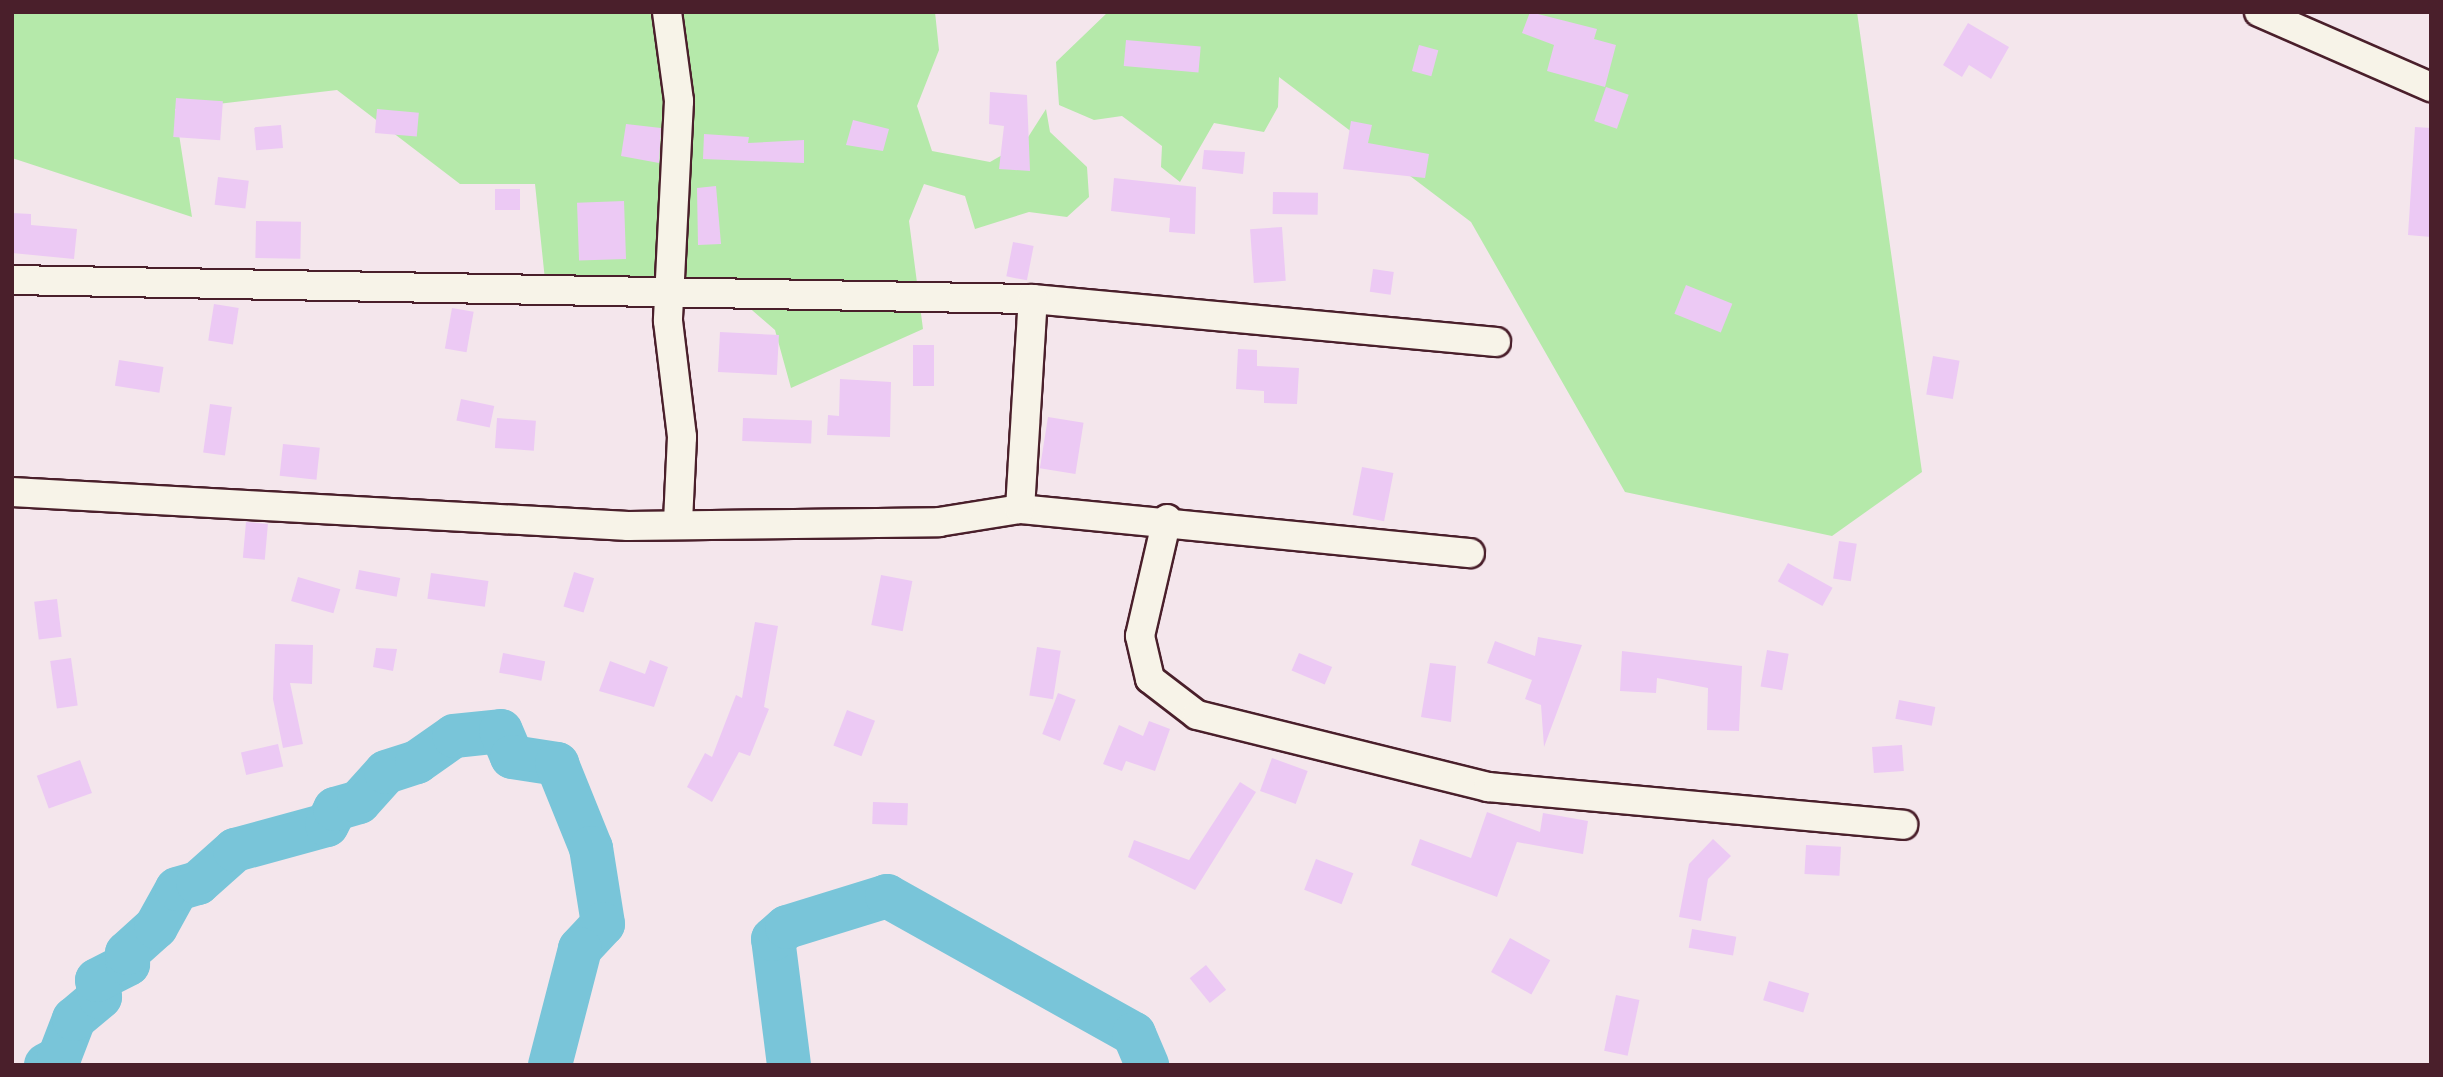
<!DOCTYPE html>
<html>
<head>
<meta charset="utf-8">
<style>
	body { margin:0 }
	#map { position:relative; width:2443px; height:1077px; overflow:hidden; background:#f4e6ec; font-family:Itim,sans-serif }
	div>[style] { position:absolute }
	.green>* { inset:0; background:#b5e9aa }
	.river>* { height:44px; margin:-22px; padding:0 22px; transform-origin:22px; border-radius:22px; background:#79c5d9 }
	.building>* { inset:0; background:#ecc9f4; transform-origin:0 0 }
	.roads { filter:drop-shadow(2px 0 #4a1f2b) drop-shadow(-2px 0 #4a1f2b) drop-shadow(0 2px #4a1f2b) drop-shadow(0 -2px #4a1f2b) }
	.street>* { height:28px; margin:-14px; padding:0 14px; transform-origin:14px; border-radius:14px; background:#f7f3e8 }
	span { translate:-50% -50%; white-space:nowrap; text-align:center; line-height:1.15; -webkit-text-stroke:7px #f7f3e8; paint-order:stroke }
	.frame { position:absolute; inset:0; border:14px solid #4a1f2b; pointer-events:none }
</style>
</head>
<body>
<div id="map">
	<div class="green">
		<div style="clip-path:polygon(12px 12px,935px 12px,939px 50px,917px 106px,932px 151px,990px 162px,1025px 142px,1046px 109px,1050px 132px,1087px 167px,1089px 197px,1067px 217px,1029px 212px,975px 229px,965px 196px,924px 184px,909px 221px,923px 329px,791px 388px,775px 330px,723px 285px,545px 280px,535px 184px,460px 184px,337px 90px,175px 109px,192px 217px,12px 158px)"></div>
		<div style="clip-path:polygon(1108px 12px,1857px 12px,1922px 472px,1832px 536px,1625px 492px,1471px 222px,1279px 77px,1278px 107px,1264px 132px,1214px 123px,1180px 182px,1161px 167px,1162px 146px,1122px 116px,1094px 120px,1059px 105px,1056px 62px)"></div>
	</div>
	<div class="river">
		<div style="left:46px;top:1065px;width:15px;rotate:-28deg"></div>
		<div style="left:59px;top:1058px;width:42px;rotate:-69deg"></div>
		<div style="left:74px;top:1019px;width:34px;rotate:-40deg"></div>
		<div style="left:100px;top:997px;width:17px;rotate:-100deg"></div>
		<div style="left:97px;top:980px;width:35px;rotate:-27deg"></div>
		<div style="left:128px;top:964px;width:11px;rotate:-95deg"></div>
		<div style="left:127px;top:953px;width:39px;rotate:-42deg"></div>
		<div style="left:156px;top:927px;width:43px;rotate:-61.1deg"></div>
		<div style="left:177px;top:889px;width:22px;rotate:-16deg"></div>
		<div style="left:198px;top:883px;width:50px;rotate:-41.7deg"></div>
		<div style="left:235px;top:850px;width:95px;rotate:-15.2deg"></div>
		<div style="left:327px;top:825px;width:18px;rotate:-63deg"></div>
		<div style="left:335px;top:809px;width:25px;rotate:-16deg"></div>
		<div style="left:359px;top:802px;width:40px;rotate:-48deg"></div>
		<div style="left:386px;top:772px;width:33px;rotate:-18deg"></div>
		<div style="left:417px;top:762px;width:45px;rotate:-35.1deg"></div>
		<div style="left:454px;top:736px;width:47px;rotate:-6.1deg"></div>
		<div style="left:501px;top:731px;width:28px;rotate:67deg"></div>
		<div style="left:512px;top:757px;width:46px;rotate:8.8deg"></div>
		<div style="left:557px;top:764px;width:91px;rotate:68deg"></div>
		<div style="left:591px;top:848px;width:77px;rotate:81deg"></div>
		<div style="left:603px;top:924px;width:34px;rotate:133deg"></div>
		<div style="left:580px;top:949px;width:120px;rotate:104.5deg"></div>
		<div style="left:789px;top:1065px;width:127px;rotate:-97.2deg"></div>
		<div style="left:773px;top:939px;width:18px;rotate:-41deg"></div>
		<div style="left:787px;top:927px;width:105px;rotate:-17.2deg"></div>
		<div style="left:887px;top:896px;width:283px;rotate:29.2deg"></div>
		<div style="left:1134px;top:1034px;width:34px;rotate:67deg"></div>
	</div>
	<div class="building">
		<div style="clip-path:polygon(1530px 12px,1597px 29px,1594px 39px,1616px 45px,1605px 87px,1547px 71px,1554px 45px,1522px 33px)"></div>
		<div style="clip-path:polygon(1968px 23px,2009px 47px,1991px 79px,1969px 65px,1962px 77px,1943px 65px)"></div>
		<div style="left:1126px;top:40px;width:75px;height:26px;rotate:5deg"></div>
		<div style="left:1419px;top:45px;width:20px;height:27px;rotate:15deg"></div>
		<div style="left:1606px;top:87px;width:24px;height:36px;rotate:19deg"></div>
		<div style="clip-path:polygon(990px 92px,1027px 95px,1030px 171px,999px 169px,1004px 126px,989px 124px)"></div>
		<div style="left:176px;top:98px;width:47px;height:39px;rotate:4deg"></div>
		<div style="left:377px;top:109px;width:42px;height:24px;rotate:5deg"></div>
		<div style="clip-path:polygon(853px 120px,889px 129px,883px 151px,846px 145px)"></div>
		<div style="clip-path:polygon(1351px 121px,1372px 125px,1368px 143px,1429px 154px,1425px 178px,1343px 169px)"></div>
		<div style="clip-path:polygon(626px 124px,661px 128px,659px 163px,621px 156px)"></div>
		<div style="left:281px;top:125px;width:23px;height:27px;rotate:85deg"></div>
		<div style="clip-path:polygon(2415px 127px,2431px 128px,2431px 237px,2408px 235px)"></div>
		<div style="clip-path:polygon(704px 134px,749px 137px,748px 143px,804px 140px,804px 163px,703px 159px)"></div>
		<div style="clip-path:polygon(1204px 150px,1245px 152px,1243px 174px,1202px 169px)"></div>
		<div style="left:218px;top:177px;width:31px;height:28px;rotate:7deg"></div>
		<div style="clip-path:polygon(1114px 178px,1196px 187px,1195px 234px,1169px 232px,1170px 218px,1111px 211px)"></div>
		<div style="clip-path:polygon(716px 186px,721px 244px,698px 245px,697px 188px)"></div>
		<div style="left:495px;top:189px;width:25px;height:21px"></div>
		<div style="left:1273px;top:192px;width:45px;height:22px;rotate:1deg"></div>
		<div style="left:624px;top:201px;width:58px;height:47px;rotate:88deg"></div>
		<div style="clip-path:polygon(12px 213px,31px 214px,31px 225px,77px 229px,74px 259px,12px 253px)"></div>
		<div style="left:256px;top:221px;width:45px;height:37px;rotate:1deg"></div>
		<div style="left:1282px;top:227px;width:54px;height:32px;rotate:86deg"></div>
		<div style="left:1013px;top:242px;width:21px;height:35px;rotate:11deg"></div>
		<div style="left:1373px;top:269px;width:21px;height:23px;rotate:8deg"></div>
		<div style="left:1686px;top:285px;width:50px;height:31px;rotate:22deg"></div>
		<div style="left:214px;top:304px;width:25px;height:37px;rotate:9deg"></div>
		<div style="left:452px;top:308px;width:22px;height:41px;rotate:10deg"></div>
		<div style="left:720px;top:332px;width:59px;height:40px;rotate:3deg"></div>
		<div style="left:913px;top:345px;width:21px;height:41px"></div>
		<div style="clip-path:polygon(1238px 349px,1257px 350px,1257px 366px,1299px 368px,1297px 404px,1264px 403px,1264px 391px,1236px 389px)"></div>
		<div style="left:1933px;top:356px;width:27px;height:39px;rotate:10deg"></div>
		<div style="left:119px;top:360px;width:45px;height:26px;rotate:9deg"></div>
		<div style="clip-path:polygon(840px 379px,891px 382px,890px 437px,827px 435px,828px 415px,839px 416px)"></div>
		<div style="left:461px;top:399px;width:34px;height:22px;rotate:12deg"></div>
		<div style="left:210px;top:404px;width:22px;height:49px;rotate:8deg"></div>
		<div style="left:1048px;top:417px;width:36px;height:52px;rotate:9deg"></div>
		<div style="left:497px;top:418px;width:39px;height:30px;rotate:4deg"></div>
		<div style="left:743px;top:418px;width:69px;height:23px;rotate:2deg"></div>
		<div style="left:283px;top:444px;width:37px;height:32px;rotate:6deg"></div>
		<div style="left:1362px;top:467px;width:32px;height:49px;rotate:11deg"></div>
		<div style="left:246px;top:522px;width:22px;height:36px;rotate:5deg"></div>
		<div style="left:1839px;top:541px;width:18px;height:38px;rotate:9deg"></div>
		<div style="left:1788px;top:563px;width:51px;height:21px;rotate:29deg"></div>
		<div style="left:359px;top:570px;width:42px;height:19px;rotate:11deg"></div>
		<div style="left:574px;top:572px;width:21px;height:36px;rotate:17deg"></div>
		<div style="left:431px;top:573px;width:58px;height:26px;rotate:8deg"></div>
		<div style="left:881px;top:575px;width:32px;height:51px;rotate:11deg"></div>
		<div style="left:298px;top:577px;width:44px;height:25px;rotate:16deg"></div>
		<div style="left:57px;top:599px;width:38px;height:23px;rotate:83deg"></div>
		<div style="clip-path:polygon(755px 622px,778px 626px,764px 707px,769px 709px,750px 756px,739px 752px,712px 802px,687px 787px,705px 753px,712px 757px,736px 695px,742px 698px)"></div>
		<div style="clip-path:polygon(1538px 637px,1582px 645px,1544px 747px,1541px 705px,1525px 699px,1532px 680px,1487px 663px,1495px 641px,1535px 656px)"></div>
		<div style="clip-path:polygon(275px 644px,313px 645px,312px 684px,290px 683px,303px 744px,283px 748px,273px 699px)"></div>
		<div style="left:1037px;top:647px;width:24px;height:49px;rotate:9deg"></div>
		<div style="clip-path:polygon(376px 648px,397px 649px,393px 671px,373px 667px)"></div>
		<div style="left:1767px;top:650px;width:22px;height:37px;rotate:10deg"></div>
		<div style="clip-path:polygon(1622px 651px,1742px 666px,1739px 731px,1707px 730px,1708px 688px,1657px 678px,1656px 693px,1620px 691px)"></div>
		<div style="left:503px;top:653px;width:43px;height:20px;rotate:11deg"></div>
		<div style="left:1299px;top:653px;width:36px;height:19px;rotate:23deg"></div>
		<div style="left:71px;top:658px;width:48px;height:21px;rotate:82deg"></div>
		<div style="clip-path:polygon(650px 660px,668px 667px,654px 707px,599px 691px,610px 661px,645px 674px)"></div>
		<div style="clip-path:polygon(1430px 663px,1456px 666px,1451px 722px,1421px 717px)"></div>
		<div style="left:1058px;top:693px;width:19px;height:44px;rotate:21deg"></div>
		<div style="left:1899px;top:700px;width:37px;height:19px;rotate:11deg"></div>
		<div style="left:847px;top:710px;width:30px;height:38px;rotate:21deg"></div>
		<div style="clip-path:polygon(1149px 721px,1170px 729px,1155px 771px,1126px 761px,1122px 771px,1103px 764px,1119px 725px,1143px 736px)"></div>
		<div style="left:278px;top:744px;width:23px;height:38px;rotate:77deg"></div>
		<div style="left:1902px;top:745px;width:26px;height:30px;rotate:86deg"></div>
		<div style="left:1272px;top:758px;width:38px;height:35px;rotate:20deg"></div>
		<div style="left:80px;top:760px;width:35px;height:46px;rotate:70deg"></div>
		<div style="clip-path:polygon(1240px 782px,1256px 792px,1195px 890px,1128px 857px,1134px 840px,1189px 860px)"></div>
		<div style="left:873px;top:802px;width:35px;height:22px;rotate:2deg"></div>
		<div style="clip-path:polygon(1487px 812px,1540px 832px,1543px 813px,1588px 821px,1583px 854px,1517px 842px,1497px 897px,1411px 865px,1420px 839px,1471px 858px)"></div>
		<div style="clip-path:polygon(1713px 839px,1731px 856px,1708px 879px,1701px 921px,1679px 917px,1689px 864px)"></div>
		<div style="left:1806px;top:845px;width:35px;height:29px;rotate:3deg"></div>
		<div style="left:1316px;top:859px;width:40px;height:33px;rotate:21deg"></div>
		<div style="left:1692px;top:929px;width:45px;height:19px;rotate:10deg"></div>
		<div style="left:1510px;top:938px;width:46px;height:39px;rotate:29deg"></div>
		<div style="left:1206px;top:965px;width:32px;height:21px;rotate:51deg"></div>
		<div style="left:1769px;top:981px;width:42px;height:20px;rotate:17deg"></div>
		<div style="left:1616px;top:995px;width:24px;height:57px;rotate:12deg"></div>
	</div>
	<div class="roads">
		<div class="street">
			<div style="left:667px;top:12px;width:90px;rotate:82.3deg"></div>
			<div style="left:679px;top:101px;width:220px;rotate:92.9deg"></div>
			<div style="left:668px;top:321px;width:117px;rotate:83.1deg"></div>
			<div style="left:682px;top:437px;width:85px;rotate:92.7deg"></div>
			<div style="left:2259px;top:12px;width:188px;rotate:23.6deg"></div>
			<div style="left:12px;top:280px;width:1021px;rotate:1.07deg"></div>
			<div style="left:1033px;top:299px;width:465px;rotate:5.3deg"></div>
			<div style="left:12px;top:492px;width:617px;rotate:3.16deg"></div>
			<div style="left:628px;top:526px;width:311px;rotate:-0.7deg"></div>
			<div style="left:939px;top:522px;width:82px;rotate:-9.1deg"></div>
			<div style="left:1020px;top:509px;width:452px;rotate:5.6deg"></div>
			<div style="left:1020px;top:509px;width:210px;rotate:-86.5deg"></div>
			<div style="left:1167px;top:519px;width:120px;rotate:103deg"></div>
			<div style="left:1140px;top:636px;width:44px;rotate:76.9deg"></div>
			<div style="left:1150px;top:679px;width:59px;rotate:37.5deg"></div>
			<div style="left:1197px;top:715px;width:300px;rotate:13.9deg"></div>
			<div style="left:1488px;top:787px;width:417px;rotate:5.2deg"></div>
		</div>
	</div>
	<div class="frame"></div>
</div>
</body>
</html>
